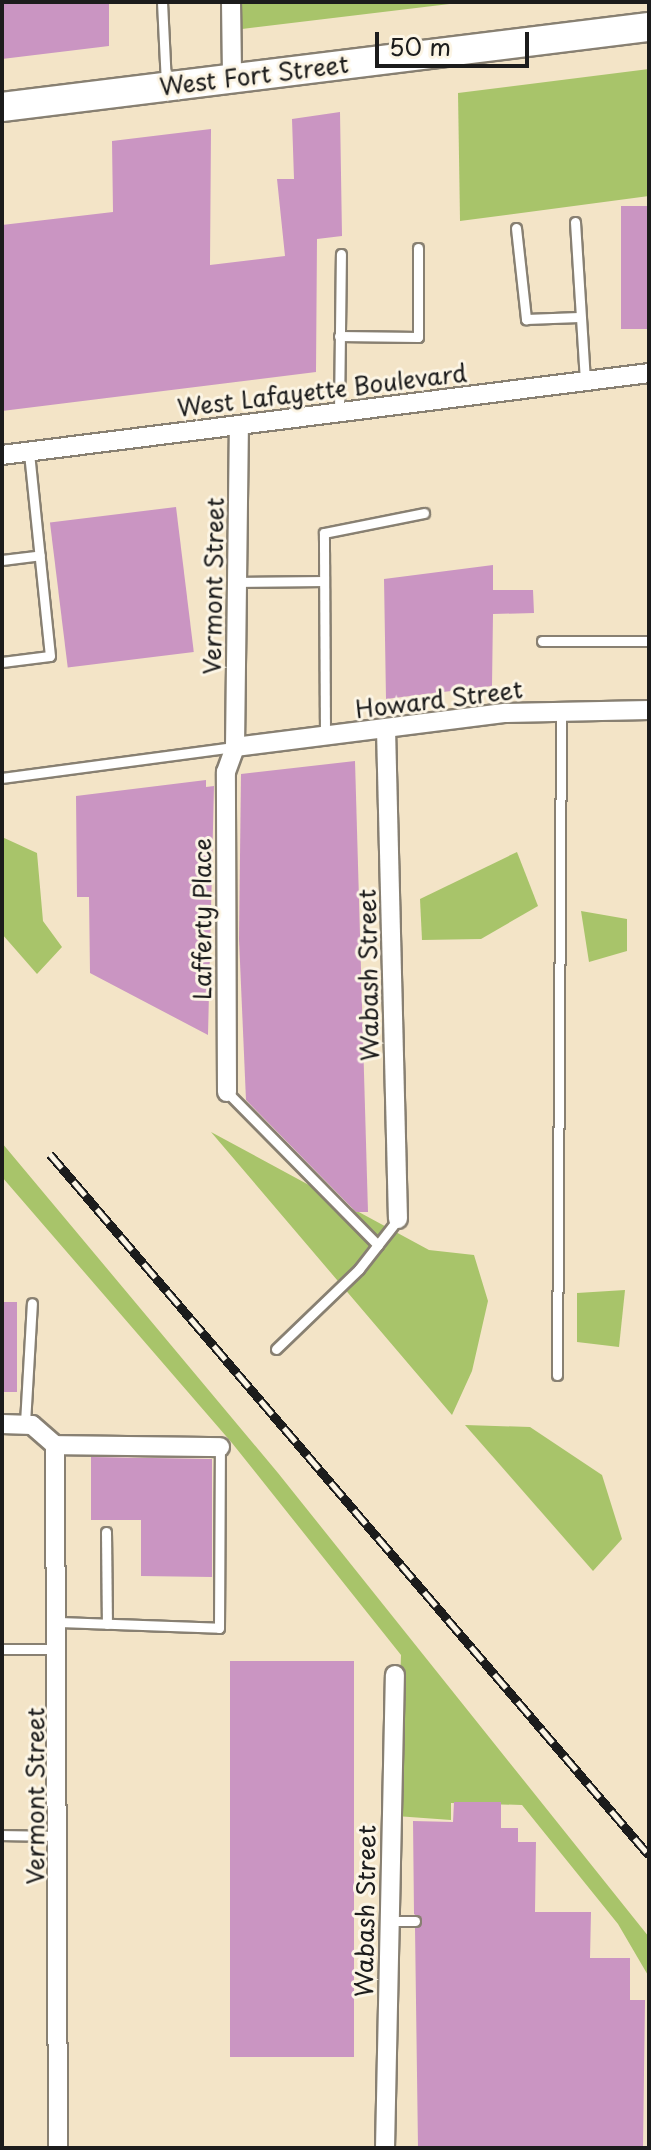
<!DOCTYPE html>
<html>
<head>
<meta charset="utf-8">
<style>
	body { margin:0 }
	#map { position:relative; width:651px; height:2150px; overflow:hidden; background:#f3e4c7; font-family:"Playpen Sans",sans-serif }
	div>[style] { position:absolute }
	.green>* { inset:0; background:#a8c46a }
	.building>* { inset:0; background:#ca95c2; transform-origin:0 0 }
	.roads { filter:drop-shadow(2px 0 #888072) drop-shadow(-2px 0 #888072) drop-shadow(0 2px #888072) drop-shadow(0 -2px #888072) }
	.lane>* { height:9px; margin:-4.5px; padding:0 4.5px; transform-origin:4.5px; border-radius:4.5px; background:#fff }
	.street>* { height:18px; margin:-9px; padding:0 9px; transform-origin:9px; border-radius:9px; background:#fff }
	.primary>* { height:28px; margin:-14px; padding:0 14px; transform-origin:14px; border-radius:14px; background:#fff }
	.rail>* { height:9px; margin-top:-4.5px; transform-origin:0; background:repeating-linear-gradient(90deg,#fcf5e5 0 18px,#1c1c1c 0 36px); box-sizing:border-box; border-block:2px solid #1c1c1c }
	span { translate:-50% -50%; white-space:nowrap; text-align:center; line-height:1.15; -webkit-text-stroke:6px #fcf5e5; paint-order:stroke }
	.street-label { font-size:24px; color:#1c1c1c }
	.frame { position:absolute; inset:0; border:4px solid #1c1c1c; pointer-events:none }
	.scale { position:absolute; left:375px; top:32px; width:154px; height:36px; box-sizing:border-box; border:4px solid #1c1c1c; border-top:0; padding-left:10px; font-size:24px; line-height:28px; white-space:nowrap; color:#1c1c1c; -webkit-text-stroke:6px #fcf5e5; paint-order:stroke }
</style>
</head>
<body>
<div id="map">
	<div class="green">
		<div style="clip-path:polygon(237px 2px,466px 2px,242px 29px)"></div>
		<div style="clip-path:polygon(649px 69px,649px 196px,460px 221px,458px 93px)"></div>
		<div style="clip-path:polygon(2px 837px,37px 853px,43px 921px,62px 947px,37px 974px,2px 934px)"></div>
		<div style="clip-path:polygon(517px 852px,538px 906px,481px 939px,422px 940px,420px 899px)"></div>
		<div style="clip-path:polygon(581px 911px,627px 919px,627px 951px,589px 962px)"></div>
		<div style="clip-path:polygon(211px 1132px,429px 1250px,474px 1255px,488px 1301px,472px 1371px,452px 1415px)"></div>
		<div style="clip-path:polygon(2px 1143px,278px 1473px,649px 1937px,649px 1977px,618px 1924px,522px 1805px,451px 1803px,451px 1820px,396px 1816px,401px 1655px,232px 1443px,2px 1177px)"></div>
		<div style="clip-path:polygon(625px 1290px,619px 1347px,577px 1342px,577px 1293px)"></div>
		<div style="clip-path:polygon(465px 1425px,530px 1427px,602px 1475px,622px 1539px,593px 1571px)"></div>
	</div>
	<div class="building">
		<div style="clip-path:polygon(2px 2px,109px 2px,109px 46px,2px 59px)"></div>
		<div style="clip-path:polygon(340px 112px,342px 236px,317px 239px,316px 372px,2px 411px,2px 225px,113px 212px,112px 141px,211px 129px,210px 265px,285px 256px,277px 179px,294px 179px,292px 119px)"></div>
		<div style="left:649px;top:206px;width:123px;height:28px;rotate:90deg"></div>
		<div style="left:176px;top:507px;width:146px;height:127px;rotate:83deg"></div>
		<div style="clip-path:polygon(493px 565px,493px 590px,533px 590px,534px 613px,493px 614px,492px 686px,386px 699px,384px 579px)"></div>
		<div style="clip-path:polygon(355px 761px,368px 1212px,356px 1212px,246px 1100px,239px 939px,241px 774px)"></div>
		<div style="clip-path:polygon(206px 780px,206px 787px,214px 786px,208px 1035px,90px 973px,89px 897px,77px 897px,76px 796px)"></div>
		<div style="left:2px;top:1302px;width:15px;height:90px"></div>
		<div style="clip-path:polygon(91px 1457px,212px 1459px,212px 1577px,141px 1576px,141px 1520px,91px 1520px)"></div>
		<div style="left:230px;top:1661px;width:124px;height:396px"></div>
		<div style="clip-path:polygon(454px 1802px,501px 1802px,501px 1828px,518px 1828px,518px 1842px,536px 1842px,535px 1912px,591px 1912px,590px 1958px,630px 1958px,630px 2000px,645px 2000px,643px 2148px,418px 2148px,415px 1928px,422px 1920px,414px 1914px,413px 1821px,453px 1822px)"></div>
	</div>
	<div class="roads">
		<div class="lane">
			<div style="left:162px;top:2px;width:81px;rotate:87.2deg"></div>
			<div style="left:575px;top:222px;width:159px;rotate:86.4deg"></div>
			<div style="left:516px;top:228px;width:92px;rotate:83.7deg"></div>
			<div style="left:526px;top:319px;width:53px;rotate:-2.2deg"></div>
			<div style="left:339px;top:336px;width:79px;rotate:0.7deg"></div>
			<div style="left:418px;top:337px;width:89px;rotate:-90deg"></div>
			<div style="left:339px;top:413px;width:159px;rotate:-89.3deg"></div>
			<div style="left:2px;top:560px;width:38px;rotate:-7deg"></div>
			<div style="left:237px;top:582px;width:84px;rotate:-0.7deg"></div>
			<div style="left:542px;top:641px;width:107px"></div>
			<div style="left:2px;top:662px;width:48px;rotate:-7.1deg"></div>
			<div style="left:50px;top:656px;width:205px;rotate:-95.9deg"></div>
			<div style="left:325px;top:736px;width:203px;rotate:-90.3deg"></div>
			<div style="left:324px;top:533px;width:102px;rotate:-11.3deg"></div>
			<div style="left:2px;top:778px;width:235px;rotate:-7.6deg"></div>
			<div style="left:227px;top:1092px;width:215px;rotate:45.4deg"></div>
			<div style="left:276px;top:1349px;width:115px;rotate:-43.9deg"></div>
			<div style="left:359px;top:1269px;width:63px;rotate:-52deg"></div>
			<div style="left:557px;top:1375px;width:664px;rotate:-89.65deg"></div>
			<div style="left:25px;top:1423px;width:120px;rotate:-86.7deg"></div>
			<div style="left:106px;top:1532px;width:92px;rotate:89.4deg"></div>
			<div style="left:59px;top:1622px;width:160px;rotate:2.1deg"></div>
			<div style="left:219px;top:1628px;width:181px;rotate:-89.7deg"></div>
			<div style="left:2px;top:1649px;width:54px"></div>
			<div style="left:2px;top:1835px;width:54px;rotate:1.1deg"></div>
			<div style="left:390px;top:1921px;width:25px"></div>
		</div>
		<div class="street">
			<div style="left:231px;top:2px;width:76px;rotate:89.2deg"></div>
			<div style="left:2px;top:455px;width:652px;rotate:-7.22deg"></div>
			<div style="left:386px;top:729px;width:490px;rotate:88.6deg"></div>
			<div style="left:235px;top:747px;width:273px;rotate:-7.2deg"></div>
			<div style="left:506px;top:713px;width:143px;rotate:-1.2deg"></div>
			<div style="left:227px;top:1092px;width:320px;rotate:-90.2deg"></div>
			<div style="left:226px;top:772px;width:27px;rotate:-70deg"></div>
			<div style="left:235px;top:747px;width:322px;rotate:-89.3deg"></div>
			<div style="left:2px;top:1424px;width:30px;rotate:2deg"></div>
			<div style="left:32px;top:1425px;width:30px;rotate:41deg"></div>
			<div style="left:55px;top:1445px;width:165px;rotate:0.7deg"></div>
			<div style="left:55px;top:1445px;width:703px;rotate:89.76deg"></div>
			<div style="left:385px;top:2148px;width:473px;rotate:-88.8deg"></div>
		</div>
		<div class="primary">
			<div style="left:2px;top:107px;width:652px;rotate:-7.05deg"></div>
		</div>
	</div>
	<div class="rail">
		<div style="left:50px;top:1154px;width:922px;rotate:49.49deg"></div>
	</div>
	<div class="street-label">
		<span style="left:254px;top:75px;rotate:-7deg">West Fort Street</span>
		<span style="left:322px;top:390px;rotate:-7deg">West Lafayette Boulevard</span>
		<span style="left:213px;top:586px;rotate:-89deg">Vermont Street</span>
		<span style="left:439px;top:699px;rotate:-7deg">Howard Street</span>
		<span style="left:202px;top:919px;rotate:-90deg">Lafferty Place</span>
		<span style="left:368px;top:975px;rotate:-91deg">Wabash Street</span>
		<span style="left:35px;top:1796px;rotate:-90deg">Vermont Street</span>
		<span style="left:365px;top:1911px;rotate:-89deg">Wabash Street</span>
	</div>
	<div class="frame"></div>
	<div class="scale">50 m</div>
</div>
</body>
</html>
